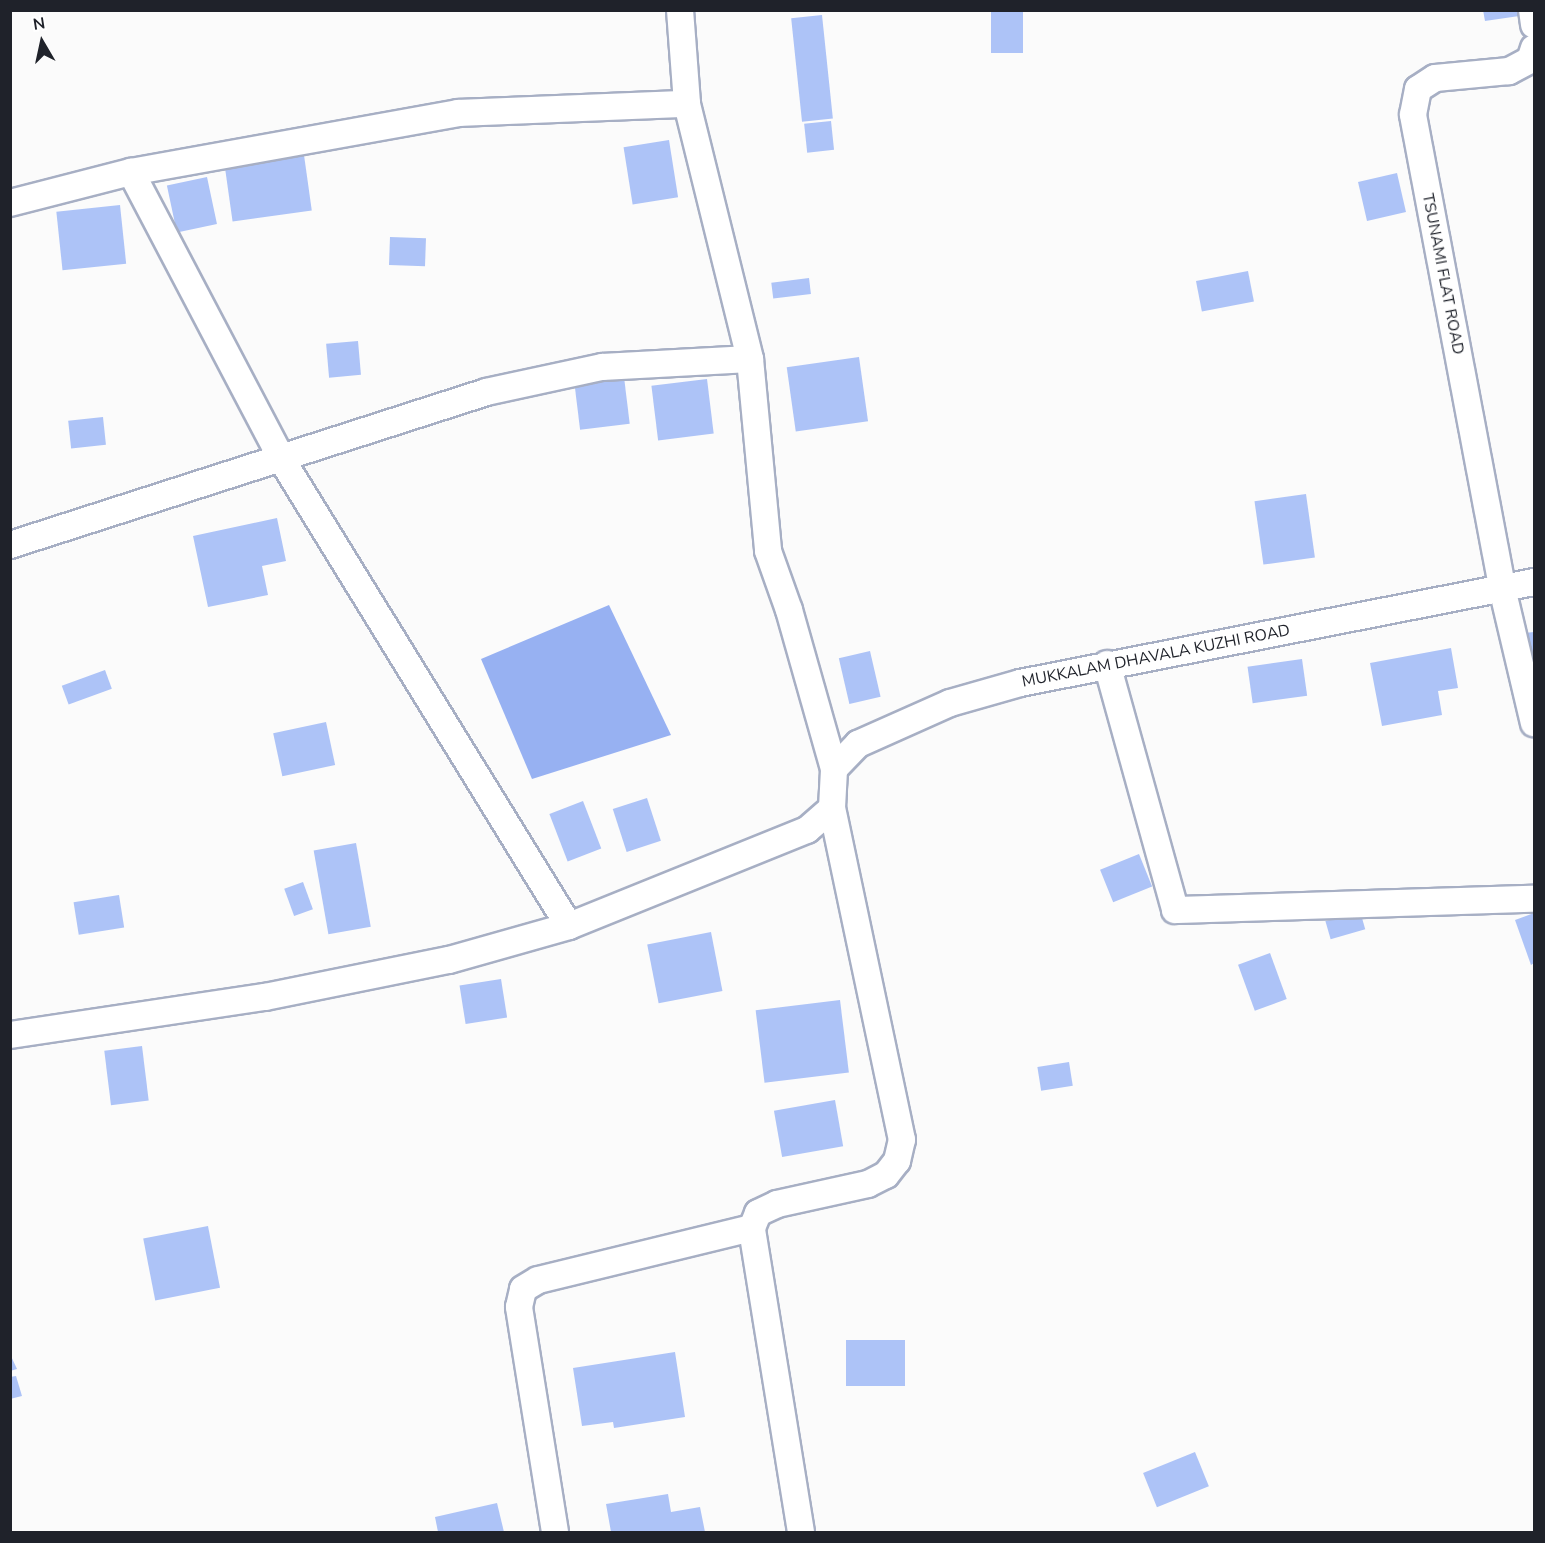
<!DOCTYPE html>
<html>
<head>
<meta charset="utf-8">
<style>
	body { margin:0 }
	#map { position:relative; width:1545px; height:1543px; overflow:hidden; background:#fbfbfb; font-family:"Nunito Sans",sans-serif }
	div>[style] { position:absolute }
	.water>* { inset:0; background:#97b1f2 }
	.building>* { inset:0; background:#adc3f7; transform-origin:0 0 }
	.roads { filter:drop-shadow(2px 0 #a7afc4) drop-shadow(-2px 0 #a7afc4) drop-shadow(0 2px #a7afc4) drop-shadow(0 -2px #a7afc4) }
	.minor>* { height:26px; margin:-13px; padding:0 13px; transform-origin:13px; border-radius:13px; background:#fff }
	span { translate:-50% -50%; white-space:nowrap; text-align:center; line-height:1.15; -webkit-text-stroke:5px #fff; paint-order:stroke }
	.street-label { font-size:16px; color:#1f222a }
	.frame { position:absolute; inset:0; border:12px solid #1f222a; pointer-events:none }
	.north { position:absolute; left:12px; top:12px; width:60px; height:60px; -webkit-text-stroke:4px #fff; paint-order:stroke; rotate:351deg; font-size:16px; font-weight:700; line-height:24px; text-align:center; color:#1f222a }
	.north::after { content:''; display:block; margin:auto; width:21px; height:27px; background:#1f222a; clip-path:polygon(50% 0,100% 100%,50% 72%,0 100%) }
</style>
</head>
<body>
<div id="map">
	<div class="water">
		<div style="clip-path:polygon(609px 605px,671px 735px,532px 779px,481px 659px)"></div>
	</div>
	<div class="building">
		<div style="left:991px;top:10px;width:32px;height:43px"></div>
		<div style="clip-path:polygon(1483px 10px,1526px 10px,1526px 15px,1485px 21px)"></div>
		<div style="left:822px;top:15px;width:104px;height:31px;rotate:84deg"></div>
		<div style="left:831px;top:121px;width:29px;height:27px;rotate:84deg"></div>
		<div style="left:669px;top:140px;width:58px;height:46px;rotate:81deg"></div>
		<div style="left:304px;top:155px;width:56px;height:80px;rotate:82deg"></div>
		<div style="left:1397px;top:173px;width:40px;height:40px;rotate:77deg"></div>
		<div style="left:207px;top:177px;width:48px;height:41px;rotate:78deg"></div>
		<div style="left:120px;top:205px;width:59px;height:64px;rotate:84deg"></div>
		<div style="left:390px;top:237px;width:36px;height:28px;rotate:2deg"></div>
		<div style="left:1248px;top:271px;width:31px;height:53px;rotate:79deg"></div>
		<div style="left:809px;top:278px;width:16px;height:38px;rotate:83deg"></div>
		<div style="left:358px;top:341px;width:34px;height:32px;rotate:85deg"></div>
		<div style="left:859px;top:357px;width:65px;height:73px;rotate:82deg"></div>
		<div style="left:624px;top:377px;width:47px;height:50px;rotate:83deg"></div>
		<div style="left:707px;top:379px;width:55px;height:56px;rotate:83deg"></div>
		<div style="left:103px;top:417px;width:28px;height:35px;rotate:84deg"></div>
		<div style="left:1306px;top:494px;width:64px;height:52px;rotate:82deg"></div>
		<div style="clip-path:polygon(277px 518px,286px 561px,262px 566px,268px 595px,208px 607px,193px 536px)"></div>
		<div style="clip-path:polygon(1534px 632px,1534px 682px,1523px 633px)"></div>
		<div style="clip-path:polygon(1451px 648px,1458px 688px,1438px 691px,1442px 715px,1382px 726px,1370px 663px)"></div>
		<div style="left:870px;top:651px;width:47px;height:32px;rotate:77deg"></div>
		<div style="left:1302px;top:659px;width:37px;height:55px;rotate:82deg"></div>
		<div style="left:105px;top:670px;width:20px;height:46px;rotate:70deg"></div>
		<div style="left:326px;top:722px;width:44px;height:54px;rotate:78deg"></div>
		<div style="left:647px;top:798px;width:45px;height:36px;rotate:72deg"></div>
		<div style="left:583px;top:801px;width:51px;height:36px;rotate:69deg"></div>
		<div style="left:356px;top:843px;width:85px;height:43px;rotate:80deg"></div>
		<div style="left:1139px;top:854px;width:35px;height:42px;rotate:68deg"></div>
		<div style="left:303px;top:882px;width:29px;height:20px;rotate:70deg"></div>
		<div style="left:119px;top:895px;width:33px;height:46px;rotate:81deg"></div>
		<div style="left:1360px;top:911px;width:19px;height:36px;rotate:74deg"></div>
		<div style="clip-path:polygon(1534px 913px,1534px 963px,1531px 965px,1515px 920px)"></div>
		<div style="left:711px;top:932px;width:60px;height:65px;rotate:79deg"></div>
		<div style="left:1270px;top:953px;width:49px;height:34px;rotate:70deg"></div>
		<div style="left:501px;top:979px;width:39px;height:42px;rotate:81deg"></div>
		<div style="left:840px;top:1000px;width:73px;height:85px;rotate:83deg"></div>
		<div style="left:142px;top:1046px;width:55px;height:38px;rotate:83deg"></div>
		<div style="left:1069px;top:1062px;width:24px;height:32px;rotate:81deg"></div>
		<div style="left:835px;top:1100px;width:47px;height:62px;rotate:80deg"></div>
		<div style="left:208px;top:1226px;width:63px;height:66px;rotate:79deg"></div>
		<div style="left:905px;top:1340px;width:46px;height:59px;rotate:90deg"></div>
		<div style="clip-path:polygon(675px 1352px,685px 1417px,614px 1428px,613px 1422px,582px 1426px,573px 1368px)"></div>
		<div style="clip-path:polygon(10px 1354px,17px 1369px,10px 1371px)"></div>
		<div style="clip-path:polygon(16px 1376px,22px 1396px,10px 1399px,10px 1377px)"></div>
		<div style="left:1195px;top:1452px;width:37px;height:56px;rotate:68deg"></div>
		<div style="clip-path:polygon(668px 1494px,671px 1512px,700px 1507px,705px 1532px,611px 1532px,606px 1504px)"></div>
		<div style="clip-path:polygon(497px 1503px,504px 1532px,438px 1532px,435px 1517px)"></div>
	</div>
	<div class="roads">
		<div class="minor">
			<div style="left:680px;top:10px;width:94px;rotate:85.7deg"></div>
			<div style="left:687px;top:104px;width:263px;rotate:76.1deg"></div>
			<div style="left:750px;top:359px;width:193px;rotate:84.6deg"></div>
			<div style="left:768px;top:551px;width:63px;rotate:70.4deg"></div>
			<div style="left:789px;top:610px;width:165px;rotate:74.2deg"></div>
			<div style="left:1532px;top:10px;width:15px;rotate:82deg"></div>
			<div style="left:1534px;top:48px;width:13px;rotate:108deg"></div>
			<div style="left:1530px;top:60px;width:24px;rotate:152deg"></div>
			<div style="left:1509px;top:71px;width:74px;rotate:174.6deg"></div>
			<div style="left:1435px;top:78px;width:20px;rotate:147deg"></div>
			<div style="left:1418px;top:89px;width:26px;rotate:101deg"></div>
			<div style="left:1413px;top:115px;width:481px;rotate:79.3deg"></div>
			<div style="left:1502px;top:588px;width:139px;rotate:76.7deg"></div>
			<div style="left:131px;top:172px;width:325px;rotate:62.3deg"></div>
			<div style="left:282px;top:460px;width:547px;rotate:58.37deg"></div>
			<div style="left:10px;top:203px;width:125px;rotate:-14.4deg"></div>
			<div style="left:131px;top:172px;width:332px;rotate:-10.2deg"></div>
			<div style="left:458px;top:113px;width:229px;rotate:-2.3deg"></div>
			<div style="left:10px;top:545px;width:500px;rotate:-17.8deg"></div>
			<div style="left:486px;top:392px;width:119px;rotate:-12.2deg"></div>
			<div style="left:602px;top:367px;width:148px;rotate:-3.1deg"></div>
			<div style="left:1107px;top:664px;width:255px;rotate:74.5deg"></div>
			<div style="left:1175px;top:910px;width:359px;rotate:-1.8deg"></div>
			<div style="left:10px;top:1035px;width:258px;rotate:-8.5deg"></div>
			<div style="left:265px;top:997px;width:188px;rotate:-11.4deg"></div>
			<div style="left:449px;top:960px;width:125px;rotate:-15.8deg"></div>
			<div style="left:569px;top:926px;width:257px;rotate:-22deg"></div>
			<div style="left:807px;top:830px;width:33px;rotate:-41deg"></div>
			<div style="left:555px;top:1532px;width:228px;rotate:-99.1deg"></div>
			<div style="left:519px;top:1307px;width:18px;rotate:-77deg"></div>
			<div style="left:523px;top:1289px;width:17px;rotate:-31deg"></div>
			<div style="left:538px;top:1280px;width:220px;rotate:-13.7deg"></div>
			<div style="left:801px;top:1532px;width:308px;rotate:-99.2deg"></div>
			<div style="left:752px;top:1228px;width:16px;rotate:-68deg"></div>
			<div style="left:758px;top:1213px;width:21px;rotate:-25deg"></div>
			<div style="left:777px;top:1204px;width:93px;rotate:-12.4deg"></div>
			<div style="left:868px;top:1184px;width:20px;rotate:-27deg"></div>
			<div style="left:886px;top:1175px;width:18px;rotate:-52deg"></div>
			<div style="left:897px;top:1161px;width:22px;rotate:-77deg"></div>
			<div style="left:902px;top:1140px;width:339px;rotate:-101.9deg"></div>
			<div style="left:832px;top:808px;width:39px;rotate:-87deg"></div>
			<div style="left:834px;top:769px;width:35px;rotate:-46deg"></div>
			<div style="left:858px;top:744px;width:101px;rotate:-24deg"></div>
			<div style="left:950px;top:703px;width:73px;rotate:-15.9deg"></div>
			<div style="left:1020px;top:683px;width:524px;rotate:-11.12deg"></div>
		</div>
	</div>
	<div class="street-label">
		<span style="left:1443px;top:274px;rotate:79deg">TSUNAMI FLAT ROAD</span>
		<span style="left:1156px;top:656px;rotate:-11deg">MUKKALAM DHAVALA KUZHI ROAD</span>
	</div>
	<div class="frame"></div>
	<div class="north">N</div>
</div>
</body>
</html>
